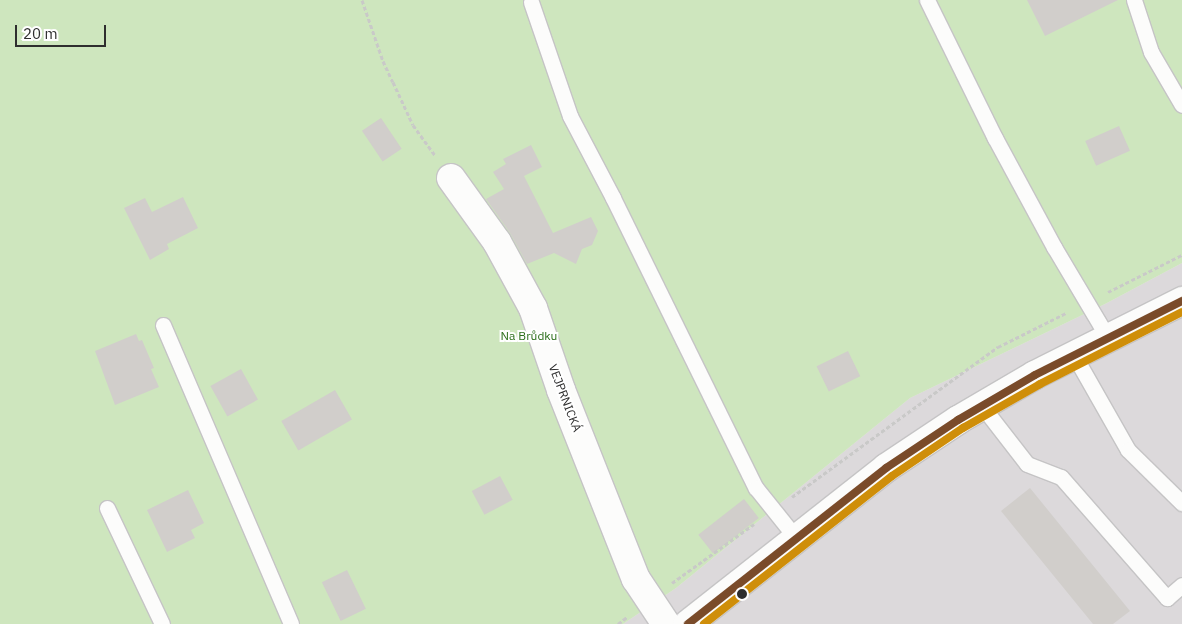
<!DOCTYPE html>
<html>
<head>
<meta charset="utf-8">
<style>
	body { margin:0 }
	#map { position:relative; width:1182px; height:624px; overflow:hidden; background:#ece8e4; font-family:"IBM Plex Sans",sans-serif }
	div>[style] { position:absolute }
	.industrial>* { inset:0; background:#dcd9db }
	.green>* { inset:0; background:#cee6be }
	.building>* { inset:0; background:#d1cecb; transform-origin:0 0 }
	.path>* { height:3px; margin-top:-1.5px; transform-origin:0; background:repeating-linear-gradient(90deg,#c9c9c8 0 4px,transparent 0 6.5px) }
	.roads { filter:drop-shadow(1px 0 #c5c4c5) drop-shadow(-1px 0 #c5c4c5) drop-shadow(0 1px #c5c4c5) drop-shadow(0 -1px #c5c4c5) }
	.service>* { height:15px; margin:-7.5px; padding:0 7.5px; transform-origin:7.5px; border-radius:7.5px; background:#fcfcfb }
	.minor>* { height:28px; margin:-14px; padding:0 14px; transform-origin:14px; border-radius:14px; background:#fcfcfb }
	.secondary>* { height:28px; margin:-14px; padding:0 14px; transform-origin:14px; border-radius:14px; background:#fcfcfb }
	.bus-1>* { height:8px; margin:-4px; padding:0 4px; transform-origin:4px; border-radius:4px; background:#7a4b2a }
	.bus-2>* { height:8px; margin:-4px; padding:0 4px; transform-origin:4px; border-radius:4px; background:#cf8e09 }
	.dots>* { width:14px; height:14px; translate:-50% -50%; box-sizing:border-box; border:2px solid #fff; border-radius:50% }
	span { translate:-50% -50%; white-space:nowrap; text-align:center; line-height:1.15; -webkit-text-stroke:4px #fff; paint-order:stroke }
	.park-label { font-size:12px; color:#2c6e1b }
	.street-label { font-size:12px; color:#2e2e2e }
	.scale { position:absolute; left:15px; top:25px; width:91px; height:22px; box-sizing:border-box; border:2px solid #2e2e2e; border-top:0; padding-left:6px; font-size:15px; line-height:18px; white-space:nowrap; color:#2e2e2e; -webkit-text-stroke:4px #fff; paint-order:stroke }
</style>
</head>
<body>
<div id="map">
	<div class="industrial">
		<div style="clip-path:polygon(1182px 263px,1182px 624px,623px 624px,676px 588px,910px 398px,1105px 304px)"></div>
	</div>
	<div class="green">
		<div style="clip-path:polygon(0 0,1182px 0,1182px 263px,1105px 304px,910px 398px,676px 588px,623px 624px,0 624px)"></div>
	</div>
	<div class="building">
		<div style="clip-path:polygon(1027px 0,1118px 0,1045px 36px)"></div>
		<div style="left:381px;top:118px;width:37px;height:23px;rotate:56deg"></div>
		<div style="left:1119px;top:126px;width:27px;height:37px;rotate:66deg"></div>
		<div style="clip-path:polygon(531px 145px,542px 167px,524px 176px,553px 233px,591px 217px,598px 231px,592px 245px,582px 249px,576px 264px,554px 253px,527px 264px,510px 233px,486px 199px,504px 189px,493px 172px,506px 164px,503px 159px)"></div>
		<div style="clip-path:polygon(183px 197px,198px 228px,167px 244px,169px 249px,150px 260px,124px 208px,145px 198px,152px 212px)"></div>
		<div style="clip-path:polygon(136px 334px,139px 341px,142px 340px,154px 368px,151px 369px,159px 387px,115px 405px,95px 351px)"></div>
		<div style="left:848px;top:351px;width:28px;height:35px;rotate:64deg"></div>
		<div style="left:241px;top:369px;width:35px;height:35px;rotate:61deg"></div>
		<div style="left:335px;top:390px;width:34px;height:62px;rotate:60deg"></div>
		<div style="left:500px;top:476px;width:27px;height:32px;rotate:62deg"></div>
		<div style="clip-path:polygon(1030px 488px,1130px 611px,1113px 624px,1093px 624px,1001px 511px)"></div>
		<div style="clip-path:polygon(188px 490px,204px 523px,191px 530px,195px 538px,167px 552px,147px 510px)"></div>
		<div style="left:744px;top:499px;width:24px;height:58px;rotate:52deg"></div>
		<div style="left:347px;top:570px;width:43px;height:28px;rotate:64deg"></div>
	</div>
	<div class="path">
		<div style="left:362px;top:0;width:65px;rotate:71deg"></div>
		<div style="left:383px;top:61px;width:23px;rotate:65deg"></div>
		<div style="left:393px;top:82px;width:47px;rotate:65.1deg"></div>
		<div style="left:413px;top:125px;width:37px;rotate:54deg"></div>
		<div style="left:1108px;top:292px;width:83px;rotate:-26.6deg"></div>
		<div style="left:792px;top:497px;width:255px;rotate:-36.1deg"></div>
		<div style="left:998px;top:347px;width:76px;rotate:-26.6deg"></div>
		<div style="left:672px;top:583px;width:101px;rotate:-35.7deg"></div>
		<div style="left:618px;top:624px;width:11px;rotate:-38deg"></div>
	</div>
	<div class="roads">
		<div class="service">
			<div style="left:927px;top:0;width:154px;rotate:63.8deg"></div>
			<div style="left:995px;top:138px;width:124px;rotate:61.6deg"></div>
			<div style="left:1054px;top:247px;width:106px;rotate:59.3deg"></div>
			<div style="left:1134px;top:0;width:55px;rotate:71.9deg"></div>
			<div style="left:1151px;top:52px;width:61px;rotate:59.7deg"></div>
			<div style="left:531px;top:2px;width:120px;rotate:71.1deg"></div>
			<div style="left:570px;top:116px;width:93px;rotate:62.3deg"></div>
			<div style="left:613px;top:198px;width:323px;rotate:63.8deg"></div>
			<div style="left:756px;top:488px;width:64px;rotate:51.3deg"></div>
			<div style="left:163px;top:325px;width:325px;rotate:66.8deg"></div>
			<div style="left:1074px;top:355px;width:109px;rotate:60.4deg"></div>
			<div style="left:1128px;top:450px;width:76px;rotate:44.5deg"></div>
			<div style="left:982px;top:406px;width:73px;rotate:52.2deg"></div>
			<div style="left:1027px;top:464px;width:36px;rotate:21deg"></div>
			<div style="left:1061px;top:477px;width:161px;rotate:48.8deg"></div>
			<div style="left:1167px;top:598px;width:20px;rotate:-41deg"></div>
			<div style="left:107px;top:508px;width:128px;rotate:64.6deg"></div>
		</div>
		<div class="minor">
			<div style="left:451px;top:178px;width:79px;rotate:54.3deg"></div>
			<div style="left:497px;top:242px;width:75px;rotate:61.4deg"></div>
			<div style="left:533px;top:308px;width:87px;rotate:71.1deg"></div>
			<div style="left:561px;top:390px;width:203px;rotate:68.4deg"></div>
			<div style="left:636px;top:579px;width:54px;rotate:56.3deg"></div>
		</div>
		<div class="secondary">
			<div style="left:688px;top:624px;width:252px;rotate:-38.2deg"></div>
			<div style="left:886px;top:468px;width:87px;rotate:-33.7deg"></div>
			<div style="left:958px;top:420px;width:89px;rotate:-30.3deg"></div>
			<div style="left:1035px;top:375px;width:165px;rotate:-26.7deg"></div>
		</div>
	</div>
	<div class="bus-1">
		<div style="left:688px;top:624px;width:252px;rotate:-38.2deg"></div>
		<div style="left:886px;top:468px;width:87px;rotate:-33.7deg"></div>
		<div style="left:958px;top:420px;width:89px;rotate:-30.3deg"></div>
		<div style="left:1035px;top:375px;width:165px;rotate:-26.7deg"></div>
	</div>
	<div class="bus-2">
		<div style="left:704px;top:624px;width:239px;rotate:-38.2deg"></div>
		<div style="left:892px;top:476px;width:86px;rotate:-34.1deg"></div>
		<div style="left:963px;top:428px;width:89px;rotate:-29.7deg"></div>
		<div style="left:1040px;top:384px;width:159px;rotate:-26.9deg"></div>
	</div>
	<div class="dots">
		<div style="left:742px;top:594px;background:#2e2e2e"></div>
	</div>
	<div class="park-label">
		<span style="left:529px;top:336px">Na Brůdku</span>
	</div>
	<div class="street-label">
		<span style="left:565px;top:398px;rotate:69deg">VEJPRNICKÁ</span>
	</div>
	<div class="scale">20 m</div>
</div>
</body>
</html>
